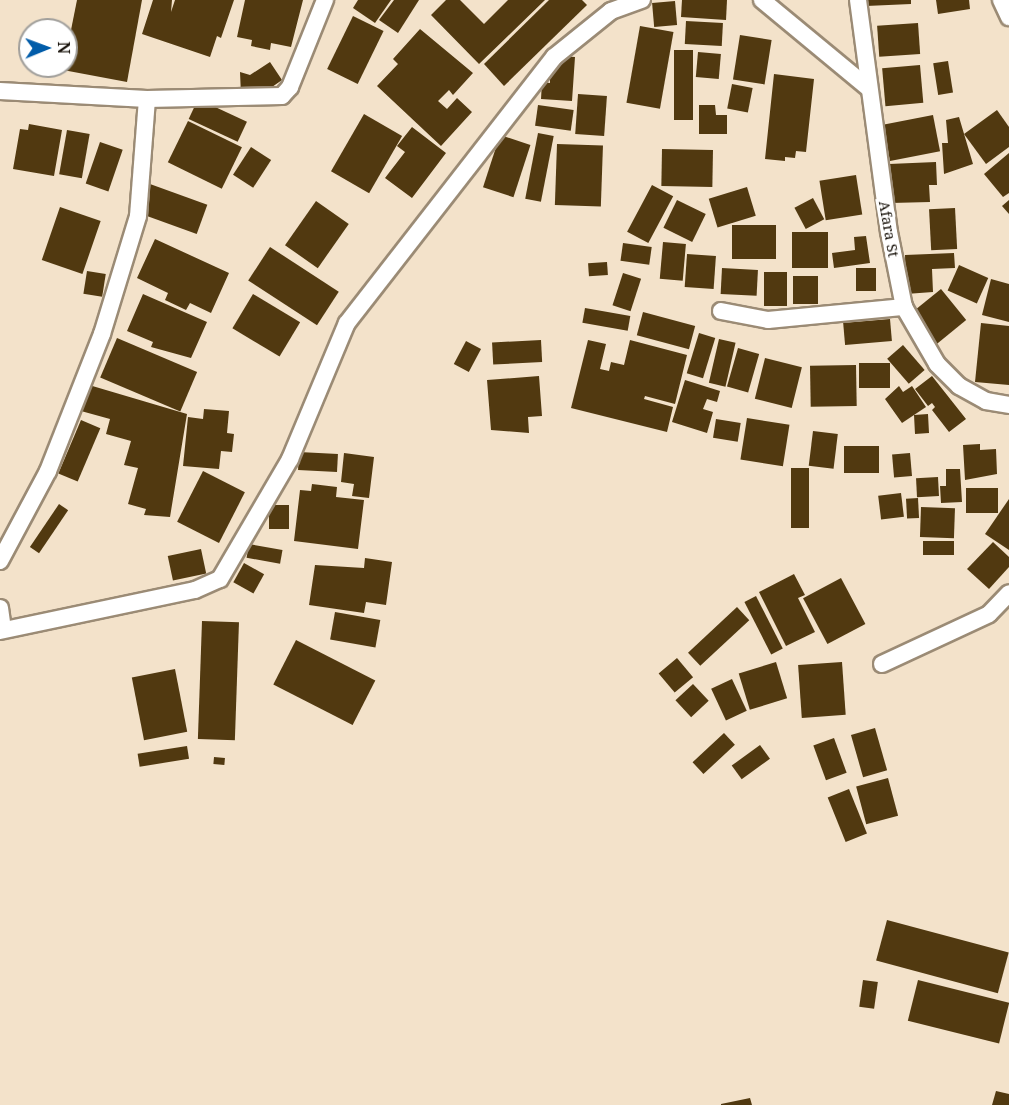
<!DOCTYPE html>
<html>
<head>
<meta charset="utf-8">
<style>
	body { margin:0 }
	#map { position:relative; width:1009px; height:1105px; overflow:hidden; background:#f3e2ca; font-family:"Noto Serif",serif }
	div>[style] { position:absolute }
	.building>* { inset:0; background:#513910; transform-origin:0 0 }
	.roads { filter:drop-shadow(2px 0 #9b8b75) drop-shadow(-2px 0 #9b8b75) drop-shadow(0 2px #9b8b75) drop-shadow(0 -2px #9b8b75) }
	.street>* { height:16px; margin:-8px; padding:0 8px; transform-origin:8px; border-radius:8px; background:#fff }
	span { translate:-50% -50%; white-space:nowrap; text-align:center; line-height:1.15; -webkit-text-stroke:6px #fff; paint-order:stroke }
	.street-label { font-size:15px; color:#140e06 }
	.north { position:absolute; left:18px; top:18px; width:60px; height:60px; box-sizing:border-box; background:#fff; border:2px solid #a19f9b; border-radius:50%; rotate:89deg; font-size:16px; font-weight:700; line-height:24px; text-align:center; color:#140e06 }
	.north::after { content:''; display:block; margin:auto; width:21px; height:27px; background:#015ca9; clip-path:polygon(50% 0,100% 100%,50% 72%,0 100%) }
</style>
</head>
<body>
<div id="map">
	<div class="building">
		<div style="clip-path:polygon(77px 0,142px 0,127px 82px,63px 70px)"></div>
		<div style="clip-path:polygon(153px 0,172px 0,171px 12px,175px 0,234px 0,221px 38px,217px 36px,210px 57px,142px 34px)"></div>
		<div style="clip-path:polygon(245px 0,303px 0,291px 47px,271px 43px,270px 50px,251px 46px,252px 40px,237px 37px)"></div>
		<div style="clip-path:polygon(358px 0,391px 0,375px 23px,353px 8px)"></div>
		<div style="clip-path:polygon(394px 0,419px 0,398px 33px,379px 20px)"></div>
		<div style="clip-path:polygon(446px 0,460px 0,484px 24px,508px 0,545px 0,479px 64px,431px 15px)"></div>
		<div style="clip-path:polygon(549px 0,582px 0,587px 5px,504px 86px,484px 64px)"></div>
		<div style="clip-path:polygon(682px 0,727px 0,726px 20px,681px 17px)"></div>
		<div style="clip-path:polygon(865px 0,911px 0,911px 4px,866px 6px)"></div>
		<div style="clip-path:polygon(936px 0,969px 0,970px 9px,938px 14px)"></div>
		<div style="left:675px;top:1px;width:24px;height:23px;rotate:85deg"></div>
		<div style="left:353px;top:16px;width:34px;height:59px;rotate:26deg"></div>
		<div style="left:686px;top:21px;width:37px;height:23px;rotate:3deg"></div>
		<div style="left:918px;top:23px;width:31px;height:41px;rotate:86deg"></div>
		<div style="left:640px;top:26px;width:34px;height:78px;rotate:10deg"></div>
		<div style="clip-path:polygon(420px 29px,473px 73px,453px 95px,449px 90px,438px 101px,447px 109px,457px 98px,472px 112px,441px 146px,377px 86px,398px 64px,393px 59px)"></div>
		<div style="left:740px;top:35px;width:32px;height:45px;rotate:9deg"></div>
		<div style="left:674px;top:50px;width:19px;height:70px"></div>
		<div style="left:698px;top:52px;width:23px;height:25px;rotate:5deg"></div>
		<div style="clip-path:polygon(560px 56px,575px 57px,572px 101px,541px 99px,542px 82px,550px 83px,550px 68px,559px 68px)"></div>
		<div style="left:948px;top:61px;width:32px;height:15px;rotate:81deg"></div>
		<div style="clip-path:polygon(270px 62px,282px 80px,262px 94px,241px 95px,240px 72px,250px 75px)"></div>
		<div style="left:920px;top:65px;width:38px;height:38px;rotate:85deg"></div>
		<div style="clip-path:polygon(774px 74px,814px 79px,806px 152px,796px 151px,795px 158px,785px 157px,785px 161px,765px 159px)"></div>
		<div style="left:732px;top:84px;width:21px;height:25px;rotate:11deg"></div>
		<div style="left:578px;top:94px;width:29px;height:40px;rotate:4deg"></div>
		<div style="left:198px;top:99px;width:54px;height:22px;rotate:25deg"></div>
		<div style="left:538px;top:105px;width:36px;height:21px;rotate:8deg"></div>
		<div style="clip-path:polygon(699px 105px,715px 105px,716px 115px,727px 115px,727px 134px,699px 134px)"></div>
		<div style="clip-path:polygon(997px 110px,1009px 127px,1009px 147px,986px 164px,964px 134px)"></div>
		<div style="left:364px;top:114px;width:44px;height:66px;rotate:30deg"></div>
		<div style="left:933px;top:115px;width:37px;height:51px;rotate:79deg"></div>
		<div style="clip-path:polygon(959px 117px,973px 164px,944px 174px,942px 143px,948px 143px,946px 120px)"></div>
		<div style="left:188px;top:121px;width:60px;height:46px;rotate:26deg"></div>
		<div style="clip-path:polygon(29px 124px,62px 130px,54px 176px,13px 169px,20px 129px,28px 130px)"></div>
		<div style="clip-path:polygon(412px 127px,446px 153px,412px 198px,385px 178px,405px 152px,397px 146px)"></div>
		<div style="left:67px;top:130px;width:23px;height:45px;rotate:10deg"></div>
		<div style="left:538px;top:133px;width:16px;height:67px;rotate:11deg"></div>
		<div style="left:500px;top:135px;width:32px;height:55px;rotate:18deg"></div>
		<div style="left:100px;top:142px;width:24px;height:44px;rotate:19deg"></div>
		<div style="left:557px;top:144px;width:46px;height:61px;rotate:2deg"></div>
		<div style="left:251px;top:147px;width:24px;height:33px;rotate:33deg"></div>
		<div style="left:662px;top:149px;width:51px;height:37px;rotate:1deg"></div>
		<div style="clip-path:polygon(1009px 153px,1009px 193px,1003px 197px,984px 174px)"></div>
		<div style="clip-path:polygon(936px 162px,937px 185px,929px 185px,930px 202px,891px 203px,889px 164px)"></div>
		<div style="left:856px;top:175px;width:40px;height:37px;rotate:81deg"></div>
		<div style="left:150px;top:184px;width:61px;height:31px;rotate:20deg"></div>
		<div style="left:652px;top:185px;width:24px;height:53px;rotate:28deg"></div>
		<div style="left:747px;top:187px;width:30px;height:40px;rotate:73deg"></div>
		<div style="left:813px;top:198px;width:24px;height:21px;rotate:62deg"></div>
		<div style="left:677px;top:200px;width:32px;height:31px;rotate:26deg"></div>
		<div style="clip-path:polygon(1009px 200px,1009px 214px,1002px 206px)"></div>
		<div style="left:316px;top:201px;width:40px;height:54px;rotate:35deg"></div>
		<div style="left:60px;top:207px;width:43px;height:56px;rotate:19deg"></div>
		<div style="left:955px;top:208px;width:41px;height:26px;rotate:87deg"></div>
		<div style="left:732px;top:225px;width:44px;height:34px"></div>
		<div style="left:792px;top:232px;width:36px;height:36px"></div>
		<div style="clip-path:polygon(866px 236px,870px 263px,834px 268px,832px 253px,855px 250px,854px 237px)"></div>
		<div style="clip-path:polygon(155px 239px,229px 273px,211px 313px,190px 303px,186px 310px,165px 300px,168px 293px,137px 278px)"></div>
		<div style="left:663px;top:242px;width:23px;height:37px;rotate:5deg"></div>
		<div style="left:623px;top:243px;width:29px;height:18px;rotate:8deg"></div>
		<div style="left:270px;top:247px;width:82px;height:40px;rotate:33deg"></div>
		<div style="clip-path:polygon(954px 253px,955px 268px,932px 269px,933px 292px,906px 294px,905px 255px)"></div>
		<div style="left:687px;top:254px;width:29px;height:33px;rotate:4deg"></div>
		<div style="left:607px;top:262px;width:13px;height:19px;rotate:86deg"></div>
		<div style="left:959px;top:265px;width:32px;height:28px;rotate:24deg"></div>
		<div style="left:722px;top:268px;width:36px;height:26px;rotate:3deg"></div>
		<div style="left:876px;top:268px;width:23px;height:20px;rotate:90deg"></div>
		<div style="left:87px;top:271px;width:19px;height:23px;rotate:9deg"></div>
		<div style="left:764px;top:272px;width:23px;height:34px"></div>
		<div style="left:623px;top:273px;width:19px;height:34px;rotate:18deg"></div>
		<div style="left:793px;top:276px;width:25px;height:28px"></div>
		<div style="clip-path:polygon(991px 279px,1009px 284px,1009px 322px,982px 315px)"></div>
		<div style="left:941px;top:289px;width:40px;height:39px;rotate:51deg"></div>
		<div style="clip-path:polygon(143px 294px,207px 322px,191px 358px,151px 347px,153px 342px,127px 331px)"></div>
		<div style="left:253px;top:294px;width:55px;height:40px;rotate:31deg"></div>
		<div style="left:585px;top:308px;width:46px;height:15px;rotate:10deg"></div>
		<div style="left:643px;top:312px;width:54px;height:24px;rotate:15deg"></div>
		<div style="left:890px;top:319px;width:22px;height:47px;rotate:85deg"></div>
		<div style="clip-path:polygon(981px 323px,1009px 326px,1009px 385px,975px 382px)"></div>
		<div style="left:699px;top:333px;width:17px;height:42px;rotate:17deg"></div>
		<div style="left:117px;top:338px;width:87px;height:43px;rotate:23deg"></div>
		<div style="left:719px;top:339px;width:17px;height:45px;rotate:13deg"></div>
		<div style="left:541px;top:340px;width:22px;height:49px;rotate:87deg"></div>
		<div style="clip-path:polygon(588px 340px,606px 344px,600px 369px,609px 371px,611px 362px,624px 365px,630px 340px,687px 355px,675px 404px,645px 396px,644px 399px,673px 407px,667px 432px,571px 408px)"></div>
		<div style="left:466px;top:341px;width:17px;height:26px;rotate:28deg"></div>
		<div style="left:903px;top:345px;width:33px;height:21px;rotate:49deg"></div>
		<div style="left:738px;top:348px;width:22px;height:40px;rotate:16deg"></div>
		<div style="left:765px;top:358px;width:38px;height:42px;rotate:14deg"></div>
		<div style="left:859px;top:363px;width:31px;height:25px"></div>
		<div style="left:856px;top:365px;width:41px;height:46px;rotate:89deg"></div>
		<div style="clip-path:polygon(539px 376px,542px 416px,528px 417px,529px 433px,491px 430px,487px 380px)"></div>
		<div style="clip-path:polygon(932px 376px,966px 419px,949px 432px,932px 410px,935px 407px,932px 403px,928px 406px,915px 389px)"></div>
		<div style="clip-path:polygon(685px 380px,720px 391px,717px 402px,707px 399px,703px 409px,713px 412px,707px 433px,672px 422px)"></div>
		<div style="clip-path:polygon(89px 385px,187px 414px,170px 517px,144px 515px,146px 509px,128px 504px,138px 468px,124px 465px,131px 441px,106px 434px,110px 419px,81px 411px)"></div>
		<div style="clip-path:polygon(899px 386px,903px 392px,912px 386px,926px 407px,914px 415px,928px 414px,929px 433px,915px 434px,914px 415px,902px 423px,885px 399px)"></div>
		<div style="clip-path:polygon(204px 409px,229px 411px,227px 433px,234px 434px,232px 452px,221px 451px,219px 469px,183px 466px,188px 417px,203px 419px)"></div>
		<div style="left:747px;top:418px;width:43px;height:42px;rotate:9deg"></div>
		<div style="left:716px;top:419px;width:25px;height:19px;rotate:9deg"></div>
		<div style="left:81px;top:420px;width:21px;height:58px;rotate:23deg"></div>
		<div style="left:813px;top:431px;width:25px;height:35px;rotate:7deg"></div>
		<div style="clip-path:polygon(980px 444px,980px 450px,996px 449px,997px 474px,965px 480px,963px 445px)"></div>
		<div style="left:879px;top:446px;width:27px;height:35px;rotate:90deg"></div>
		<div style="left:299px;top:452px;width:39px;height:18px;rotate:3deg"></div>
		<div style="clip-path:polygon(344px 453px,374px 457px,369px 498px,352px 496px,354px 484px,341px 482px)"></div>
		<div style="left:910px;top:453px;width:23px;height:18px;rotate:85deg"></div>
		<div style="left:791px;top:468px;width:18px;height:60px"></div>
		<div style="clip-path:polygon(946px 469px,960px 469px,962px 502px,941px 503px,940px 486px,946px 486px)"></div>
		<div style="left:203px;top:471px;width:47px;height:57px;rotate:27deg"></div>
		<div style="left:938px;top:477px;width:19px;height:22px;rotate:87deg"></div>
		<div style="clip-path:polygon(312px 484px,337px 487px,336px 497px,364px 500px,358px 549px,294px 541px,300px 490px,311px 491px)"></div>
		<div style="left:966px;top:488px;width:32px;height:25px"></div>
		<div style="left:901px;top:493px;width:24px;height:23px;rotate:83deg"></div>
		<div style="left:918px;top:498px;width:20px;height:12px;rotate:87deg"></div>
		<div style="clip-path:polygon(1009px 499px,1009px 550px,985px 534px)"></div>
		<div style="left:59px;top:504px;width:11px;height:52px;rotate:34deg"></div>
		<div style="left:269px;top:505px;width:20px;height:24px"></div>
		<div style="left:921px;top:507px;width:34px;height:30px;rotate:2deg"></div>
		<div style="left:923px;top:541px;width:31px;height:14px"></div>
		<div style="clip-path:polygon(993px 542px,1009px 557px,1009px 567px,989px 589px,967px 569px)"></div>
		<div style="left:249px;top:544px;width:34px;height:14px;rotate:10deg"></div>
		<div style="left:201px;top:549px;width:25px;height:34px;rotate:78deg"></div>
		<div style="clip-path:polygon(365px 558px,392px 562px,386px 605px,366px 602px,364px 613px,309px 605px,315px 565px,364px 568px)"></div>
		<div style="left:244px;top:563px;width:23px;height:22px;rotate:29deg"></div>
		<div style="clip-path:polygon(794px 574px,805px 595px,798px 598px,815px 632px,786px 646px,759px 592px)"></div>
		<div style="left:841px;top:578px;width:52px;height:43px;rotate:62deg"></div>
		<div style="left:756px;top:596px;width:59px;height:13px;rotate:63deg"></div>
		<div style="left:737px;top:607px;width:18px;height:67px;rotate:47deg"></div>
		<div style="left:335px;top:612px;width:46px;height:28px;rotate:10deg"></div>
		<div style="left:202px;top:621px;width:37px;height:118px;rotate:2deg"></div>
		<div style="left:296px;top:640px;width:89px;height:50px;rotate:27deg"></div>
		<div style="left:677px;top:658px;width:25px;height:24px;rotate:50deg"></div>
		<div style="left:776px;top:662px;width:38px;height:39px;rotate:73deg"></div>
		<div style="left:842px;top:662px;width:53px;height:44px;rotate:86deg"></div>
		<div style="left:175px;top:669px;width:64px;height:44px;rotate:79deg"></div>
		<div style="left:732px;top:679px;width:35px;height:23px;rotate:65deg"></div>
		<div style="left:693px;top:684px;width:23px;height:24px;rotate:47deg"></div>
		<div style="left:875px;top:728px;width:44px;height:25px;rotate:74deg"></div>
		<div style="left:724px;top:733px;width:16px;height:43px;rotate:47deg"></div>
		<div style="left:834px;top:738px;width:37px;height:22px;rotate:70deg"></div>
		<div style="left:760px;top:745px;width:17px;height:35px;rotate:54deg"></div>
		<div style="left:187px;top:746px;width:13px;height:50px;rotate:81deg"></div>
		<div style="left:214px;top:757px;width:11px;height:7px;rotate:5deg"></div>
		<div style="left:888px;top:778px;width:39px;height:33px;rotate:75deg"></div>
		<div style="left:849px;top:789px;width:48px;height:23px;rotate:68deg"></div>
		<div style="left:887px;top:920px;width:126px;height:42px;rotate:15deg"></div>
		<div style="left:863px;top:980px;width:15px;height:27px;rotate:8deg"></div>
		<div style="left:918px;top:980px;width:94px;height:42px;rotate:14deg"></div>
		<div style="clip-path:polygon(996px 1091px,1009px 1094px,1009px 1105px,992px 1105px)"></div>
		<div style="clip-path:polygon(750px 1098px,752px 1105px,721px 1105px,721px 1104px)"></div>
	</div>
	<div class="roads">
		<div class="street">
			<div style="left:762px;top:0;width:136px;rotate:39.6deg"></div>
			<div style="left:858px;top:0;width:234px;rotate:82.4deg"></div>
			<div style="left:889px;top:232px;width:76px;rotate:78.7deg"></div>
			<div style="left:904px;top:307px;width:66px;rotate:59.9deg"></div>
			<div style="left:937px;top:364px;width:31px;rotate:45deg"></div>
			<div style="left:959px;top:386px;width:31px;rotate:29deg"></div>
			<div style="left:986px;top:401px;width:23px;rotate:10deg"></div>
			<div style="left:1001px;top:0;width:19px;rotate:65deg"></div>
			<div style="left:0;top:91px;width:147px;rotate:3.1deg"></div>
			<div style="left:147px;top:99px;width:135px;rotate:-1.3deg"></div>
			<div style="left:282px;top:96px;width:12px;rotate:-48deg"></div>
			<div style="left:290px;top:87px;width:94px;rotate:-68.1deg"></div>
			<div style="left:721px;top:311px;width:48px;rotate:10.8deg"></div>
			<div style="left:768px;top:320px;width:137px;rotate:-5.5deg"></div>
			<div style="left:0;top:561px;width:102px;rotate:-61.9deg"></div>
			<div style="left:48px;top:471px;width:147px;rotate:-68.5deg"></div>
			<div style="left:102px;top:334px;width:123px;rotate:-73deg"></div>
			<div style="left:138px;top:216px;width:117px;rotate:-85.6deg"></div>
			<div style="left:0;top:608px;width:21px;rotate:82deg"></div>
			<div style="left:0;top:631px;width:199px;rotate:-11.9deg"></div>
			<div style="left:195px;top:590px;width:27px;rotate:-24deg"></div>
			<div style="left:220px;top:579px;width:139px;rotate:-59.7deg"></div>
			<div style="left:290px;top:459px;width:147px;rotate:-67.3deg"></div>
			<div style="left:347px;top:323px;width:337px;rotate:-52.1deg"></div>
			<div style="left:554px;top:57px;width:73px;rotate:-38.9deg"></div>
			<div style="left:611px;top:11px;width:33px;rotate:-20deg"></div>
			<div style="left:882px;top:664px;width:118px;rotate:-25deg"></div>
			<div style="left:989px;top:614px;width:29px;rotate:-46deg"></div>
		</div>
	</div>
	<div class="street-label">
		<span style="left:889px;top:229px;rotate:80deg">Afara St</span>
	</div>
	<div class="north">N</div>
</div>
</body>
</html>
